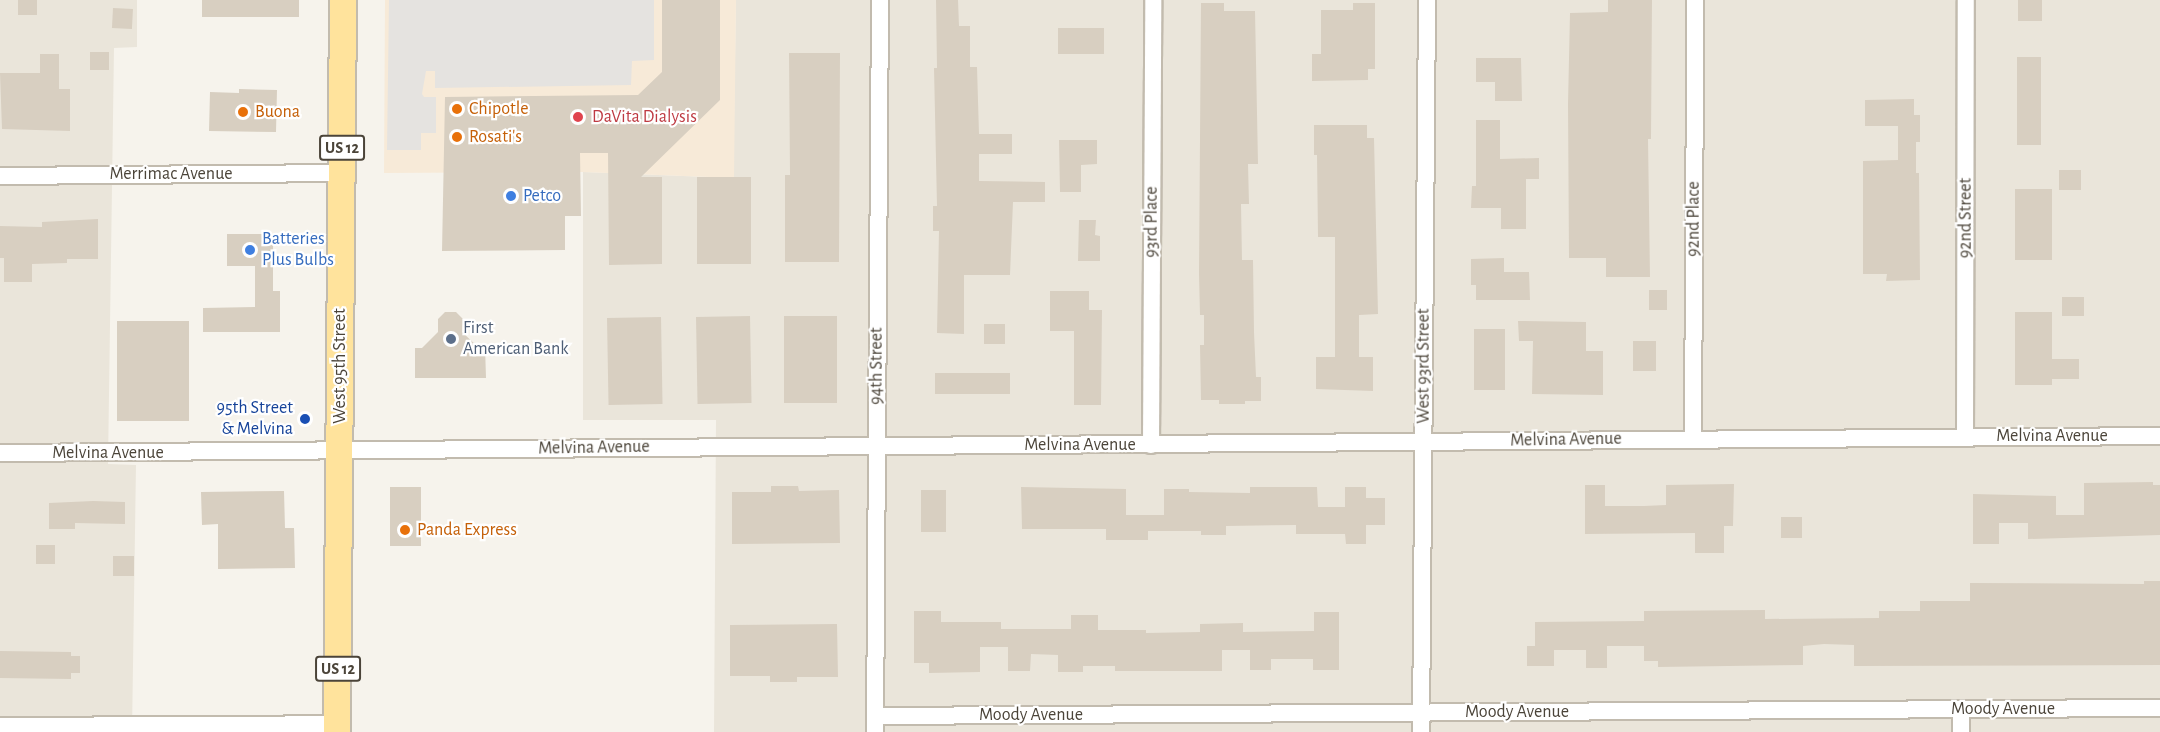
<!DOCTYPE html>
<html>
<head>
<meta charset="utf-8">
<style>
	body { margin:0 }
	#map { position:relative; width:2160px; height:732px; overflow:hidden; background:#f6f3ec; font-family:"Alegreya Sans",sans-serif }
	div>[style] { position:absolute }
	.residential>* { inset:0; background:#eae5da }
	.commercial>* { inset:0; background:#f7ead8 }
	.parking>* { inset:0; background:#e5e3e0 }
	.building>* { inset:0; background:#d8cfc1; transform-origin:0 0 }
	.roads { filter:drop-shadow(2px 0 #c2bbae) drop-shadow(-2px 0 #c2bbae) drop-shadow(0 2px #c2bbae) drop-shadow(0 -2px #c2bbae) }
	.minor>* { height:16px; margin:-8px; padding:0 8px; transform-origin:8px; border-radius:8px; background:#fff }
	.primary>* { height:26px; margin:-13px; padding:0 13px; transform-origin:13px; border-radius:13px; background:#ffe39c }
	.dots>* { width:16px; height:16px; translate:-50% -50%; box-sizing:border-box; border:3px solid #fff; border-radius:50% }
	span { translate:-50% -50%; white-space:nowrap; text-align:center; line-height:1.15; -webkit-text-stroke:4.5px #fff; paint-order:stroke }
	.shield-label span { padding:2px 4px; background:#fff; border:2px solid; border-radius:4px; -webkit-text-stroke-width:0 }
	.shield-label { font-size:16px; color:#4b4439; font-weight:700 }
	.food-label { font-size:18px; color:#c56008 }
	.left { translate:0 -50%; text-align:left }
	.health-label { font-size:18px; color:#be3a42 }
	.street-label { font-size:18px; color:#4b4439 }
	.shop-label { font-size:18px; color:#366cbe }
	.service-label { font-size:18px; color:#4e5e75 }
	.transit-label { font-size:18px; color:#164399 }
	.right { translate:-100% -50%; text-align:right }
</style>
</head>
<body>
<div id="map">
	<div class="residential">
		<div style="clip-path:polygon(0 0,137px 0,137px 47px,114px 48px,108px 464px,136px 465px,132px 732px,0 732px)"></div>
		<div style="clip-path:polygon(736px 0,2160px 0,2160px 732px,714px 732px,716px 420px,583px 420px,583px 172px,733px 178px)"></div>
	</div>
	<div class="commercial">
		<div style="clip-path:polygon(385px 0,736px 0,734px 178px,583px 172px,384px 173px)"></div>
	</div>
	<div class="parking">
		<div style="clip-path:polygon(389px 0,654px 0,654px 60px,632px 61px,631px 85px,435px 88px,435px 71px,426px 71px,422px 94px,424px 97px,436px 97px,436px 133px,421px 133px,421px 150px,387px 150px)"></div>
	</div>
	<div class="building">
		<div style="left:18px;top:0;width:19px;height:15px"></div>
		<div style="left:202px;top:0;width:97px;height:17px"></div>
		<div style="clip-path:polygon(662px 0,720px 0,720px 100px,641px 177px,662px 177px,662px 264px,609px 265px,608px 153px,580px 153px,581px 216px,565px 216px,565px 250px,442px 251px,445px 97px,638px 95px,662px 72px)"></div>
		<div style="clip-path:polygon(936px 0,958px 0,959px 26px,970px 26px,970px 67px,977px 67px,979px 134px,1012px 134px,1012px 154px,979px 154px,979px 181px,1045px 182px,1045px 202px,1013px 202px,1010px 275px,964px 275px,964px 334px,937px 333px,939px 231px,933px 231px,933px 206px,937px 206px,934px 68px,937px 68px)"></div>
		<div style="clip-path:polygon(1608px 0,1652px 0,1651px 139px,1648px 139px,1650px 277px,1606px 277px,1606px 258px,1569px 258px,1568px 104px,1570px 13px,1608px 12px)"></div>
		<div style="left:2018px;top:0;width:24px;height:21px"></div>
		<div style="clip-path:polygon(1201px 3px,1224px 3px,1224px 11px,1255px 11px,1258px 164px,1248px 164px,1249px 204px,1241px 204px,1242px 260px,1253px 260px,1254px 332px,1256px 377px,1261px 377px,1261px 401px,1245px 401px,1245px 404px,1219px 404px,1219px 400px,1201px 400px,1200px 345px,1204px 345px,1204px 315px,1200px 315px,1199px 274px)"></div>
		<div style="clip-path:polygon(1353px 3px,1375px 3px,1375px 69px,1368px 69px,1368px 80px,1312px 81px,1312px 54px,1321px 54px,1321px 10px,1353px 10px)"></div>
		<div style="left:113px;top:8px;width:20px;height:20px;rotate:3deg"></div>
		<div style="left:1058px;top:28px;width:46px;height:26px"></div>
		<div style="left:90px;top:52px;width:19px;height:18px"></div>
		<div style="clip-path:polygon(789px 53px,840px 53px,839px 262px,785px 262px,785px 175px,790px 175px)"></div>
		<div style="clip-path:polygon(40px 54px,59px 54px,59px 89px,70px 89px,70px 131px,2px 129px,0 73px,40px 73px)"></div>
		<div style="left:2017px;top:57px;width:24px;height:88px"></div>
		<div style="clip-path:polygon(1476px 58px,1521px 58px,1522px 101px,1495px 101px,1495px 82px,1476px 82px)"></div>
		<div style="clip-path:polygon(239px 89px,277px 90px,276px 132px,209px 131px,210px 92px,239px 93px)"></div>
		<div style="clip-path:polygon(1914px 99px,1914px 115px,1920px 115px,1920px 142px,1916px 142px,1916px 173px,1919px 173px,1920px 280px,1886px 281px,1887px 274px,1863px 274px,1863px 161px,1898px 160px,1898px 126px,1865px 126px,1865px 100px)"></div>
		<div style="clip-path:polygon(1476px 120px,1500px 120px,1500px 159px,1539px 158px,1539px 179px,1526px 179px,1526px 229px,1501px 229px,1501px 208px,1471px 208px,1472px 186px,1476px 186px)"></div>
		<div style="clip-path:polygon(1314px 125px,1367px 125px,1367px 138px,1374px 138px,1378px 314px,1359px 315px,1359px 357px,1373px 357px,1373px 391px,1316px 389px,1316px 357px,1335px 357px,1335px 237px,1318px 237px,1317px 155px,1314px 155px)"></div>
		<div style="clip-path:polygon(1059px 140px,1097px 140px,1097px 164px,1081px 165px,1081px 192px,1060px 192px)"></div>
		<div style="left:2059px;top:170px;width:22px;height:20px"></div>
		<div style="left:697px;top:177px;width:54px;height:87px"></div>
		<div style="left:2015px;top:189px;width:37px;height:71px"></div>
		<div style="clip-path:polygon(98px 219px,98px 259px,67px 259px,67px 263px,32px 264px,32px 282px,4px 282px,4px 258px,0 258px,0 226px,42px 227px,42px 222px)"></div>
		<div style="clip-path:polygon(1079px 220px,1096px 220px,1095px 235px,1100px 236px,1100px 261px,1078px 261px)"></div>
		<div style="clip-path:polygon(227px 234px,273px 234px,273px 291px,280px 291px,280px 332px,203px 332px,203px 308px,255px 307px,255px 266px,227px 266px)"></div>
		<div style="clip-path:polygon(1504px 258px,1504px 272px,1529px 272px,1530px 300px,1476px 300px,1476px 285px,1471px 285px,1471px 259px)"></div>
		<div style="left:1649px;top:290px;width:18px;height:20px"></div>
		<div style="clip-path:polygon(1050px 291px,1089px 291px,1089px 310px,1102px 310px,1101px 405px,1074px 405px,1074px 331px,1050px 331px)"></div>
		<div style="left:2062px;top:297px;width:22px;height:19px"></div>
		<div style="clip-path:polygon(445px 312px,456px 312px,463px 319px,462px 332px,477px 346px,485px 346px,486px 378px,415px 378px,415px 348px,422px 348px,438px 332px,438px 319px)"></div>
		<div style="clip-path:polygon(2015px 312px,2052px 312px,2052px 359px,2079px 359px,2079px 379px,2052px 379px,2052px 385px,2015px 385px)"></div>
		<div style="left:750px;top:316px;width:87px;height:54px;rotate:89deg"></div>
		<div style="left:784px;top:316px;width:53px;height:87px"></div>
		<div style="left:661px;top:317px;width:87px;height:54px;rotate:89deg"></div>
		<div style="left:117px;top:321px;width:72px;height:100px"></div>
		<div style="clip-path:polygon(1518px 321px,1586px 322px,1586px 351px,1603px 351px,1603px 395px,1532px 394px,1533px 341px,1519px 341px)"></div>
		<div style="left:984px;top:324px;width:21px;height:20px"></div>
		<div style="left:1474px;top:329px;width:31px;height:61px"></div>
		<div style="left:1633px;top:341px;width:23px;height:30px"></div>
		<div style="left:935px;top:373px;width:75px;height:21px"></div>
		<div style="clip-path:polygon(2153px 482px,2153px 485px,2160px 485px,2160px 535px,2028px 539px,2028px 523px,1999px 523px,1999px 544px,1973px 544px,1973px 494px,2056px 496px,2056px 515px,2084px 515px,2084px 483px)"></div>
		<div style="clip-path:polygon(1734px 484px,1733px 526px,1724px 526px,1724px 553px,1695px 553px,1695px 533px,1585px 534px,1585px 485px,1605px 485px,1605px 506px,1644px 506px,1666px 505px,1666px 485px)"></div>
		<div style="clip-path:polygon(771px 486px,798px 486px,799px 491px,839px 490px,840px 543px,732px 544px,732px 492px,771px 492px)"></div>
		<div style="left:390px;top:487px;width:31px;height:59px"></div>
		<div style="clip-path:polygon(1021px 487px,1126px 489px,1126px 515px,1164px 515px,1164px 489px,1189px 489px,1189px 492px,1250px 493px,1250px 487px,1317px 487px,1318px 507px,1345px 507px,1345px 487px,1366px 487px,1366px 498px,1385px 498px,1385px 525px,1366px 525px,1366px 544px,1346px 544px,1345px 534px,1296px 534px,1296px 525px,1226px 526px,1226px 535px,1201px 535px,1201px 531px,1148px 531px,1148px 540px,1106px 540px,1106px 529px,1022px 529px)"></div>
		<div style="left:921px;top:490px;width:25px;height:42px"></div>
		<div style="clip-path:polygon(284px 491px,285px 528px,294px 528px,295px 568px,218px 569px,218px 524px,202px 525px,201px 492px)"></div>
		<div style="clip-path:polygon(93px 501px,125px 502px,125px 524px,75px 523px,75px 529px,49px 529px,49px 503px)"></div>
		<div style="left:1781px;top:517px;width:21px;height:21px"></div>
		<div style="left:36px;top:545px;width:19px;height:19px"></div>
		<div style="left:113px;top:556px;width:21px;height:20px"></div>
		<div style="clip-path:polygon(2144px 581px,2160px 581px,2160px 665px,1854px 666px,1854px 645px,1824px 644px,1803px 646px,1803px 665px,1658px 667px,1658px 661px,1644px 661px,1644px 646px,1607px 646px,1607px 668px,1586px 668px,1586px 650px,1554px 650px,1554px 666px,1527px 666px,1527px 646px,1535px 646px,1535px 622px,1644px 621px,1644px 611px,1765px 610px,1765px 619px,1879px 618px,1879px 611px,1920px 611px,1920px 601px,1970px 601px,1970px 583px,2144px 584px)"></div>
		<div style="clip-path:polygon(914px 611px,941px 611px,941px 622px,1001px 622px,1001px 629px,1071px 629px,1071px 615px,1098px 615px,1098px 630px,1146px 630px,1146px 633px,1200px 632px,1200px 624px,1243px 623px,1243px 632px,1314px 631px,1314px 612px,1339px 612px,1339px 670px,1313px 670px,1313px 659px,1271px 659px,1271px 670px,1250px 670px,1250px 650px,1222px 650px,1222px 671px,1115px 671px,1115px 666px,1083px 666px,1083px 672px,1058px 672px,1058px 655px,1031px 654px,1030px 671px,1008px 671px,1008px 647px,980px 647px,980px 672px,929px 673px,929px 663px,914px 663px)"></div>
		<div style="clip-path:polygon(837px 624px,838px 677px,797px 677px,797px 682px,770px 682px,770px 676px,730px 676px,730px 625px)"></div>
		<div style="clip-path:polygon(0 651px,71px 652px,71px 656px,80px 656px,80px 673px,71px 673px,71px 679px,0 678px)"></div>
	</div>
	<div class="roads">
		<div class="minor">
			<div style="left:0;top:176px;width:342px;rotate:-0.5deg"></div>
			<div style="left:1965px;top:437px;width:437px;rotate:-89.9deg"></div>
			<div style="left:1693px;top:438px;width:438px;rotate:-89.7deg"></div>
			<div style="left:1151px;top:445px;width:445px;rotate:-89.7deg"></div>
			<div style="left:0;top:453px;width:2160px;rotate:-0.45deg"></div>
			<div style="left:1961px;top:709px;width:23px;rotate:90deg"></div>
			<div style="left:875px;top:716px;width:1285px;rotate:-0.36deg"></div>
			<div style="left:0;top:726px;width:337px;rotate:-0.3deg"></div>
			<div style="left:875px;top:732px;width:732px;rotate:-89.61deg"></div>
			<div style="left:1421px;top:732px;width:732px;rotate:-89.53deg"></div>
		</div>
		<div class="primary">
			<div style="left:337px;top:732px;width:732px;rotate:-89.53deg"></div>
		</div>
	</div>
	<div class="dots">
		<div style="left:457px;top:109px;background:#e8710a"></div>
		<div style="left:243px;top:112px;background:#e8710a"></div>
		<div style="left:578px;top:117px;background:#e0444e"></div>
		<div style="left:457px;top:137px;background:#e8710a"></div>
		<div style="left:511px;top:196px;background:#3f7fe0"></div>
		<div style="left:250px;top:250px;background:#3f7fe0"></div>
		<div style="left:451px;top:339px;background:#5c6f8a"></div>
		<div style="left:305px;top:419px;background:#1a4fb4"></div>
		<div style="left:405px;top:530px;background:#e8710a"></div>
	</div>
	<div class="shield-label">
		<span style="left:342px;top:148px">US 12</span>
		<span style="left:338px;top:669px">US 12</span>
	</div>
	<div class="food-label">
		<span class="left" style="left:469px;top:109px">Chipotle</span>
		<span class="left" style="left:255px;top:112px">Buona</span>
		<span class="left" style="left:469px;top:137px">Rosati's</span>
		<span class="left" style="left:417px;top:530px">Panda Express</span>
	</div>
	<div class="health-label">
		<span class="left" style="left:592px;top:117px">DaVita Dialysis</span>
	</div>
	<div class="street-label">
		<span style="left:171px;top:174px">Merrimac Avenue</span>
		<span style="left:1966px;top:218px;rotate:-90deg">92nd Street</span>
		<span style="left:1694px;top:219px;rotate:-90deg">92nd Place</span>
		<span style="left:1152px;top:222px;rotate:-90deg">93rd Place</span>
		<span style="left:340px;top:366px;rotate:-90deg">West 95th Street</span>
		<span style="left:877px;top:366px;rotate:-90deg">94th Street</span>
		<span style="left:1424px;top:366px;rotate:-90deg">West 93rd Street</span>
		<span style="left:2052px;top:436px">Melvina Avenue</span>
		<span style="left:1566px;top:440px;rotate:-1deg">Melvina Avenue</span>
		<span style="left:1080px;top:445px">Melvina Avenue</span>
		<span style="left:594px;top:448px;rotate:-1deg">Melvina Avenue</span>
		<span style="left:108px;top:453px">Melvina Avenue</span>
		<span style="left:2003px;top:709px">Moody Avenue</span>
		<span style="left:1517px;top:712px">Moody Avenue</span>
		<span style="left:1031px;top:715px">Moody Avenue</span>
	</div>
	<div class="shop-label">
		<span class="left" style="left:523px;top:196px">Petco</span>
		<span class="left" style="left:262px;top:250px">Batteries<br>Plus Bulbs</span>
	</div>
	<div class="service-label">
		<span class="left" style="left:463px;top:339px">First<br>American Bank</span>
	</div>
	<div class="transit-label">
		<span class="right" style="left:293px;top:419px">95th Street<br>&amp; Melvina</span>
	</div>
</div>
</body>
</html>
